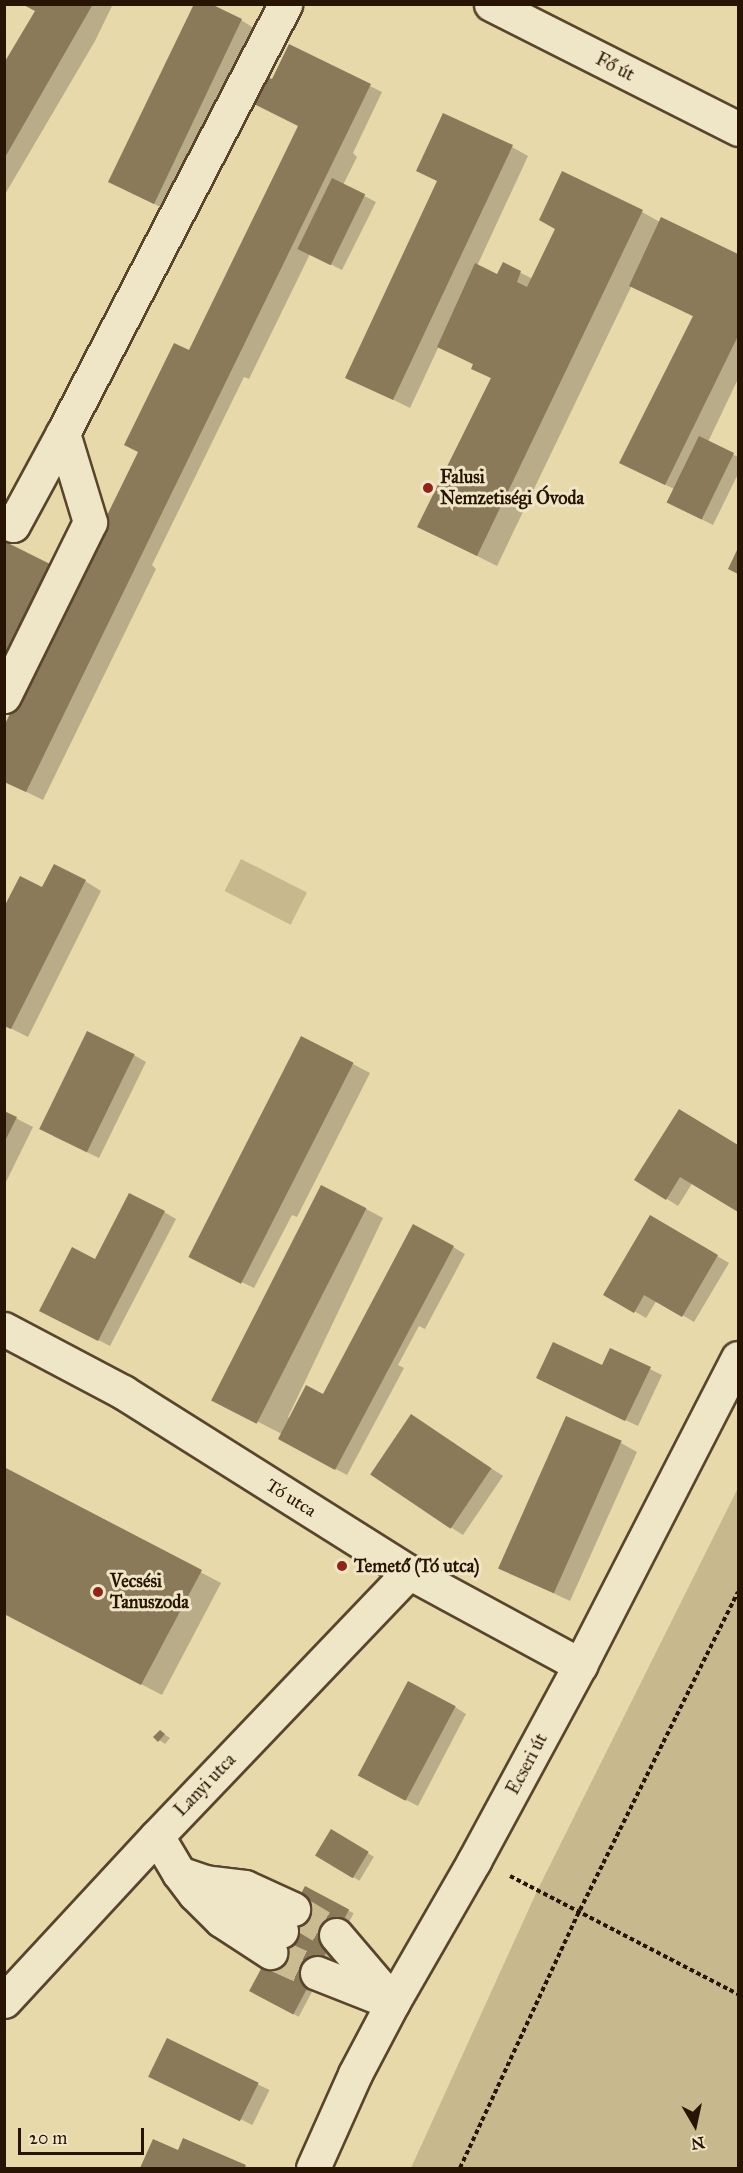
<!DOCTYPE html>
<html>
<head>
<meta charset="utf-8">
<style>
	body { margin:0 }
	#map { position:relative; width:743px; height:2173px; overflow:hidden; background:#e7d9aa; font-family:"IM FELL Great Primer",serif }
	div>[style] { position:absolute }
	.green>* { inset:0; background:#c7b88d; transform-origin:0 0 }
	.shadow>* { inset:0; background:#0003; transform-origin:0 0 }
	.building>* { inset:0; background:#8b7a59; transform-origin:0 0 }
	.minor-tunnel>* { height:33px; margin-top:-16.5px; transform-origin:0; background:repeating-linear-gradient(90deg,#cabb91 0 33px,transparent 0 49px) }
	.path>* { height:4px; margin-top:-2px; transform-origin:0; background:repeating-linear-gradient(90deg,#281402 0 4.5px,transparent 0 7.5px) }
	.roads { filter:drop-shadow(2px 0 #58452c) drop-shadow(-2px 0 #58452c) drop-shadow(0 2px #58452c) drop-shadow(0 -2px #58452c) }
	.minor>* { height:33px; margin:-16.5px; padding:0 16.5px; transform-origin:16.5px; border-radius:16.5px; background:#efe6c8 }
	.dots>* { width:16px; height:16px; translate:-50% -50%; box-sizing:border-box; border:3px solid #efe6c8; border-radius:50% }
	span { translate:-50% -50%; white-space:nowrap; text-align:center; line-height:1.15; -webkit-text-stroke:6px #efe6c8; paint-order:stroke }
	.street-label { font-size:18px; color:#281402 }
	.poi-label { font-size:18px; color:#281402; font-weight:700 }
	.left { translate:0 -50%; text-align:left }
	.frame { position:absolute; inset:0; border:6px solid #281402; pointer-events:none }
	.north { position:absolute; left:665px; top:2095px; width:60px; height:60px; -webkit-text-stroke:4px #efe6c8; paint-order:stroke; rotate:171deg; font-size:16px; font-weight:700; line-height:24px; text-align:center; color:#281402 }
	.north::after { content:''; display:block; margin:auto; width:21px; height:27px; background:#281402; clip-path:polygon(50% 0,100% 100%,50% 72%,0 100%) }
	.scale { position:absolute; left:18px; top:2128px; width:126px; height:27px; box-sizing:border-box; border:3px solid #281402; border-top:0; padding-left:8px; font-size:18px; line-height:21px; white-space:nowrap; color:#281402; -webkit-text-stroke:4px #efe6c8; paint-order:stroke }
</style>
</head>
<body>
<div id="map">
	<div class="green">
		<div style="left:241px;top:859px;width:74px;height:36px;rotate:27deg"></div>
		<div style="clip-path:polygon(738px 1488px,738px 2168px,411px 2168px,538px 1889px)"></div>
	</div>
	<div class="shadow">
		<div style="clip-path:polygon(22px 4px,113px 4px,95px 41px,4px 196px,4px 66px,36px 11px)"></div>
		<div style="clip-path:polygon(241px 20px,257px 30px,171px 212px,127px 191px)"></div>
		<div style="clip-path:polygon(289px 46px,382px 92px,353px 153px,357px 157px,343px 185px,376px 202px,342px 270px,310px 254px,249px 379px,244px 377px,152px 565px,156px 569px,43px 800px,4px 781px,300px 126px,272px 81px)"></div>
		<div style="clip-path:polygon(512px 147px,528px 156px,477px 266px,498px 276px,503px 264px,533px 279px,642px 212px,660px 222px,662px 219px,738px 256px,738px 379px,708px 442px,738px 457px,738px 474px,713px 525px,679px 508px,674px 489px,621px 463px,694px 317px,632px 285px,497px 566px,419px 527px,492px 379px,473px 368px,474px 365px,439px 346px,410px 408px,347px 377px)"></div>
		<div style="clip-path:polygon(4px 543px,66px 575px,4px 697px)"></div>
		<div style="clip-path:polygon(85px 881px,101px 891px,28px 1037px,4px 1025px,43px 889px)"></div>
		<div style="clip-path:polygon(134px 1055px,146px 1062px,99px 1158px,53px 1136px)"></div>
		<div style="clip-path:polygon(353px 1064px,370px 1073px,297px 1217px,292px 1215px,254px 1288px,202px 1263px)"></div>
		<div style="clip-path:polygon(679px 1111px,738px 1146px,738px 1210px,693px 1182px,678px 1206px,667px 1199px)"></div>
		<div style="clip-path:polygon(4px 1112px,33px 1127px,4px 1186px)"></div>
		<div style="clip-path:polygon(366px 1209px,383px 1218px,288px 1417px,290px 1419px,323px 1396px,453px 1247px,465px 1254px,425px 1329px,419px 1326px,398px 1365px,404px 1368px,347px 1475px,291px 1445px,282px 1434px,219px 1402px)"></div>
		<div style="clip-path:polygon(164px 1212px,176px 1219px,110px 1346px,53px 1317px,96px 1261px)"></div>
		<div style="clip-path:polygon(651px 1217px,729px 1263px,694px 1322px,657px 1300px,646px 1318px,605px 1294px)"></div>
		<div style="clip-path:polygon(611px 1350px,662px 1375px,638px 1426px,549px 1384px,602px 1367px)"></div>
		<div style="clip-path:polygon(423px 1423px,503px 1476px,463px 1535px,452px 1528px)"></div>
		<div style="clip-path:polygon(621px 1443px,637px 1452px,570px 1601px,500px 1568px)"></div>
		<div style="clip-path:polygon(4px 1468px,221px 1583px,162px 1695px,4px 1613px)"></div>
		<div style="clip-path:polygon(455px 1707px,466px 1714px,418px 1806px,371px 1782px)"></div>
		<div style="clip-path:polygon(161px 1732px,170px 1738px,165px 1744px,155px 1737px)"></div>
		<div style="left:331px;top:1831px;width:50px;height:28px;rotate:31deg"></div>
		<div style="left:306px;top:1888px;width:54px;height:117px;rotate:28deg"></div>
		<div style="left:167px;top:2040px;width:114px;height:39px;rotate:26deg"></div>
		<div style="clip-path:polygon(184px 2140px,245px 2166px,249px 2168px,142px 2168px,154px 2141px,179px 2152px)"></div>
	</div>
	<div class="building">
		<div style="clip-path:polygon(22px 4px,93px 4px,4px 159px,4px 63px,35px 11px)"></div>
		<div style="clip-path:polygon(194px 4px,211px 4px,242px 19px,154px 204px,108px 182px)"></div>
		<div style="clip-path:polygon(289px 44px,371px 84px,26px 792px,4px 782px,4px 726px,138px 452px,124px 445px,174px 343px,189px 350px,298px 126px,246px 100px,260px 74px,272px 79px)"></div>
		<div style="clip-path:polygon(443px 113px,513px 145px,393px 400px,345px 378px,437px 181px,416px 171px)"></div>
		<div style="clip-path:polygon(562px 171px,643px 210px,477px 556px,417px 527px,491px 378px,471px 369px,473px 364px,437px 347px,475px 263px,497px 274px,503px 262px,521px 271px,517px 282px,527px 287px,555px 229px,539px 220px)"></div>
		<div style="left:332px;top:178px;width:37px;height:79px;rotate:26deg"></div>
		<div style="clip-path:polygon(661px 217px,738px 254px,738px 336px,665px 485px,619px 463px,693px 316px,629px 286px)"></div>
		<div style="left:699px;top:436px;width:39px;height:74px;rotate:26deg"></div>
		<div style="clip-path:polygon(4px 541px,50px 564px,4px 655px)"></div>
		<div style="clip-path:polygon(738px 548px,738px 574px,728px 569px)"></div>
		<div style="clip-path:polygon(54px 864px,86px 880px,11px 1029px,4px 1026px,4px 907px,20px 876px,42px 887px)"></div>
		<div style="left:87px;top:1031px;width:53px;height:109px;rotate:26deg"></div>
		<div style="left:301px;top:1036px;width:59px;height:248px;rotate:27deg"></div>
		<div style="clip-path:polygon(679px 1109px,738px 1145px,738px 1212px,680px 1177px,666px 1200px,634px 1180px)"></div>
		<div style="clip-path:polygon(4px 1111px,17px 1117px,4px 1143px)"></div>
		<div style="left:321px;top:1185px;width:51px;height:242px;rotate:27deg"></div>
		<div style="clip-path:polygon(129px 1193px,165px 1211px,98px 1341px,39px 1311px,72px 1247px,95px 1259px)"></div>
		<div style="clip-path:polygon(650px 1215px,718px 1255px,682px 1317px,644px 1295px,634px 1313px,603px 1295px)"></div>
		<div style="clip-path:polygon(413px 1224px,454px 1246px,335px 1470px,278px 1439px,306px 1385px,323px 1394px)"></div>
		<div style="clip-path:polygon(553px 1342px,602px 1365px,610px 1348px,651px 1367px,625px 1421px,536px 1378px)"></div>
		<div style="left:411px;top:1414px;width:97px;height:73px;rotate:34deg"></div>
		<div style="left:566px;top:1416px;width:61px;height:167px;rotate:24deg"></div>
		<div style="clip-path:polygon(4px 1467px,202px 1570px,141px 1685px,4px 1614px)"></div>
		<div style="left:408px;top:1681px;width:54px;height:107px;rotate:28deg"></div>
		<div style="clip-path:polygon(160px 1730px,165px 1734px,158px 1742px,153px 1737px)"></div>
		<div style="left:331px;top:1829px;width:44px;height:31px;rotate:31deg"></div>
		<div style="left:305px;top:1886px;width:50px;height:119px;rotate:28deg"></div>
		<div style="left:167px;top:2038px;width:102px;height:43px;rotate:26deg"></div>
		<div style="clip-path:polygon(183px 2138px,246px 2165px,244px 2168px,140px 2168px,153px 2139px,178px 2150px)"></div>
	</div>
	<div class="minor-tunnel">
		<div style="left:293px;top:1909px;width:50px;rotate:31.2deg"></div>
		<div style="left:270px;top:1952px;width:51px;rotate:24.1deg"></div>
	</div>
	<div class="path">
		<div style="left:510px;top:1876px;width:257px;rotate:27.4deg"></div>
		<div style="left:460px;top:2168px;width:285px;rotate:-65.1deg"></div>
		<div style="left:580px;top:1910px;width:355px;rotate:-63.6deg"></div>
	</div>
	<div class="roads">
		<div class="minor">
			<div style="left:491px;top:4px;width:277px;rotate:26.8deg"></div>
			<div style="left:4px;top:520px;width:10px;rotate:29deg"></div>
			<div style="left:13px;top:525px;width:105px;rotate:-61.5deg"></div>
			<div style="left:63px;top:433px;width:483px;rotate:-62.6deg"></div>
			<div style="left:4px;top:696px;width:194px;rotate:-63.7deg"></div>
			<div style="left:90px;top:522px;width:93px;rotate:-106.9deg"></div>
			<div style="left:4px;top:1329px;width:135px;rotate:27.9deg"></div>
			<div style="left:123px;top:1392px;width:338px;rotate:32.2deg"></div>
			<div style="left:409px;top:1572px;width:195px;rotate:28.5deg"></div>
			<div style="left:157px;top:1836px;width:43px;rotate:59.3deg"></div>
			<div style="left:179px;top:1873px;width:28px;rotate:19deg"></div>
			<div style="left:205px;top:1882px;width:40px;rotate:7.1deg"></div>
			<div style="left:245px;top:1887px;width:53px;rotate:24.6deg"></div>
			<div style="left:179px;top:1873px;width:26px;rotate:53deg"></div>
			<div style="left:195px;top:1894px;width:37px;rotate:45deg"></div>
			<div style="left:221px;top:1920px;width:59px;rotate:33.1deg"></div>
			<div style="left:232px;top:1900px;width:58px;rotate:32.3deg"></div>
			<div style="left:336px;top:1935px;width:88px;rotate:49.6deg"></div>
			<div style="left:317px;top:1973px;width:79px;rotate:21.4deg"></div>
			<div style="left:4px;top:2001px;width:225px;rotate:-47.2deg"></div>
			<div style="left:157px;top:1836px;width:365px;rotate:-46.3deg"></div>
			<div style="left:313px;top:2168px;width:103px;rotate:-65.9deg"></div>
			<div style="left:355px;top:2074px;width:81px;rotate:-62.2deg"></div>
			<div style="left:393px;top:2002px;width:163px;rotate:-60.1deg"></div>
			<div style="left:474px;top:1861px;width:223px;rotate:-61.6deg"></div>
			<div style="left:580px;top:1665px;width:345px;rotate:-62.8deg"></div>
		</div>
	</div>
	<div class="dots">
		<div style="left:428px;top:488px;background:#8f2418"></div>
		<div style="left:342px;top:1566px;background:#8f2418"></div>
		<div style="left:98px;top:1592px;background:#8f2418"></div>
	</div>
	<div class="street-label">
		<span style="left:615px;top:67px;rotate:27deg">Fő út</span>
		<span style="left:291px;top:1498px;rotate:32deg">Tó utca</span>
		<span style="left:527px;top:1764px;rotate:-62deg">Ecseri út</span>
		<span style="left:205px;top:1785px;rotate:-46deg">Lanyi utca</span>
	</div>
	<div class="poi-label">
		<span class="left" style="left:440px;top:488px">Falusi<br>Nemzetiségi Óvoda</span>
		<span class="left" style="left:354px;top:1566px">Temető (Tó utca)</span>
		<span class="left" style="left:110px;top:1592px">Vecsési<br>Tanuszoda</span>
	</div>
	<div class="frame"></div>
	<div class="north">N</div>
	<div class="scale">20 m</div>
</div>
</body>
</html>
